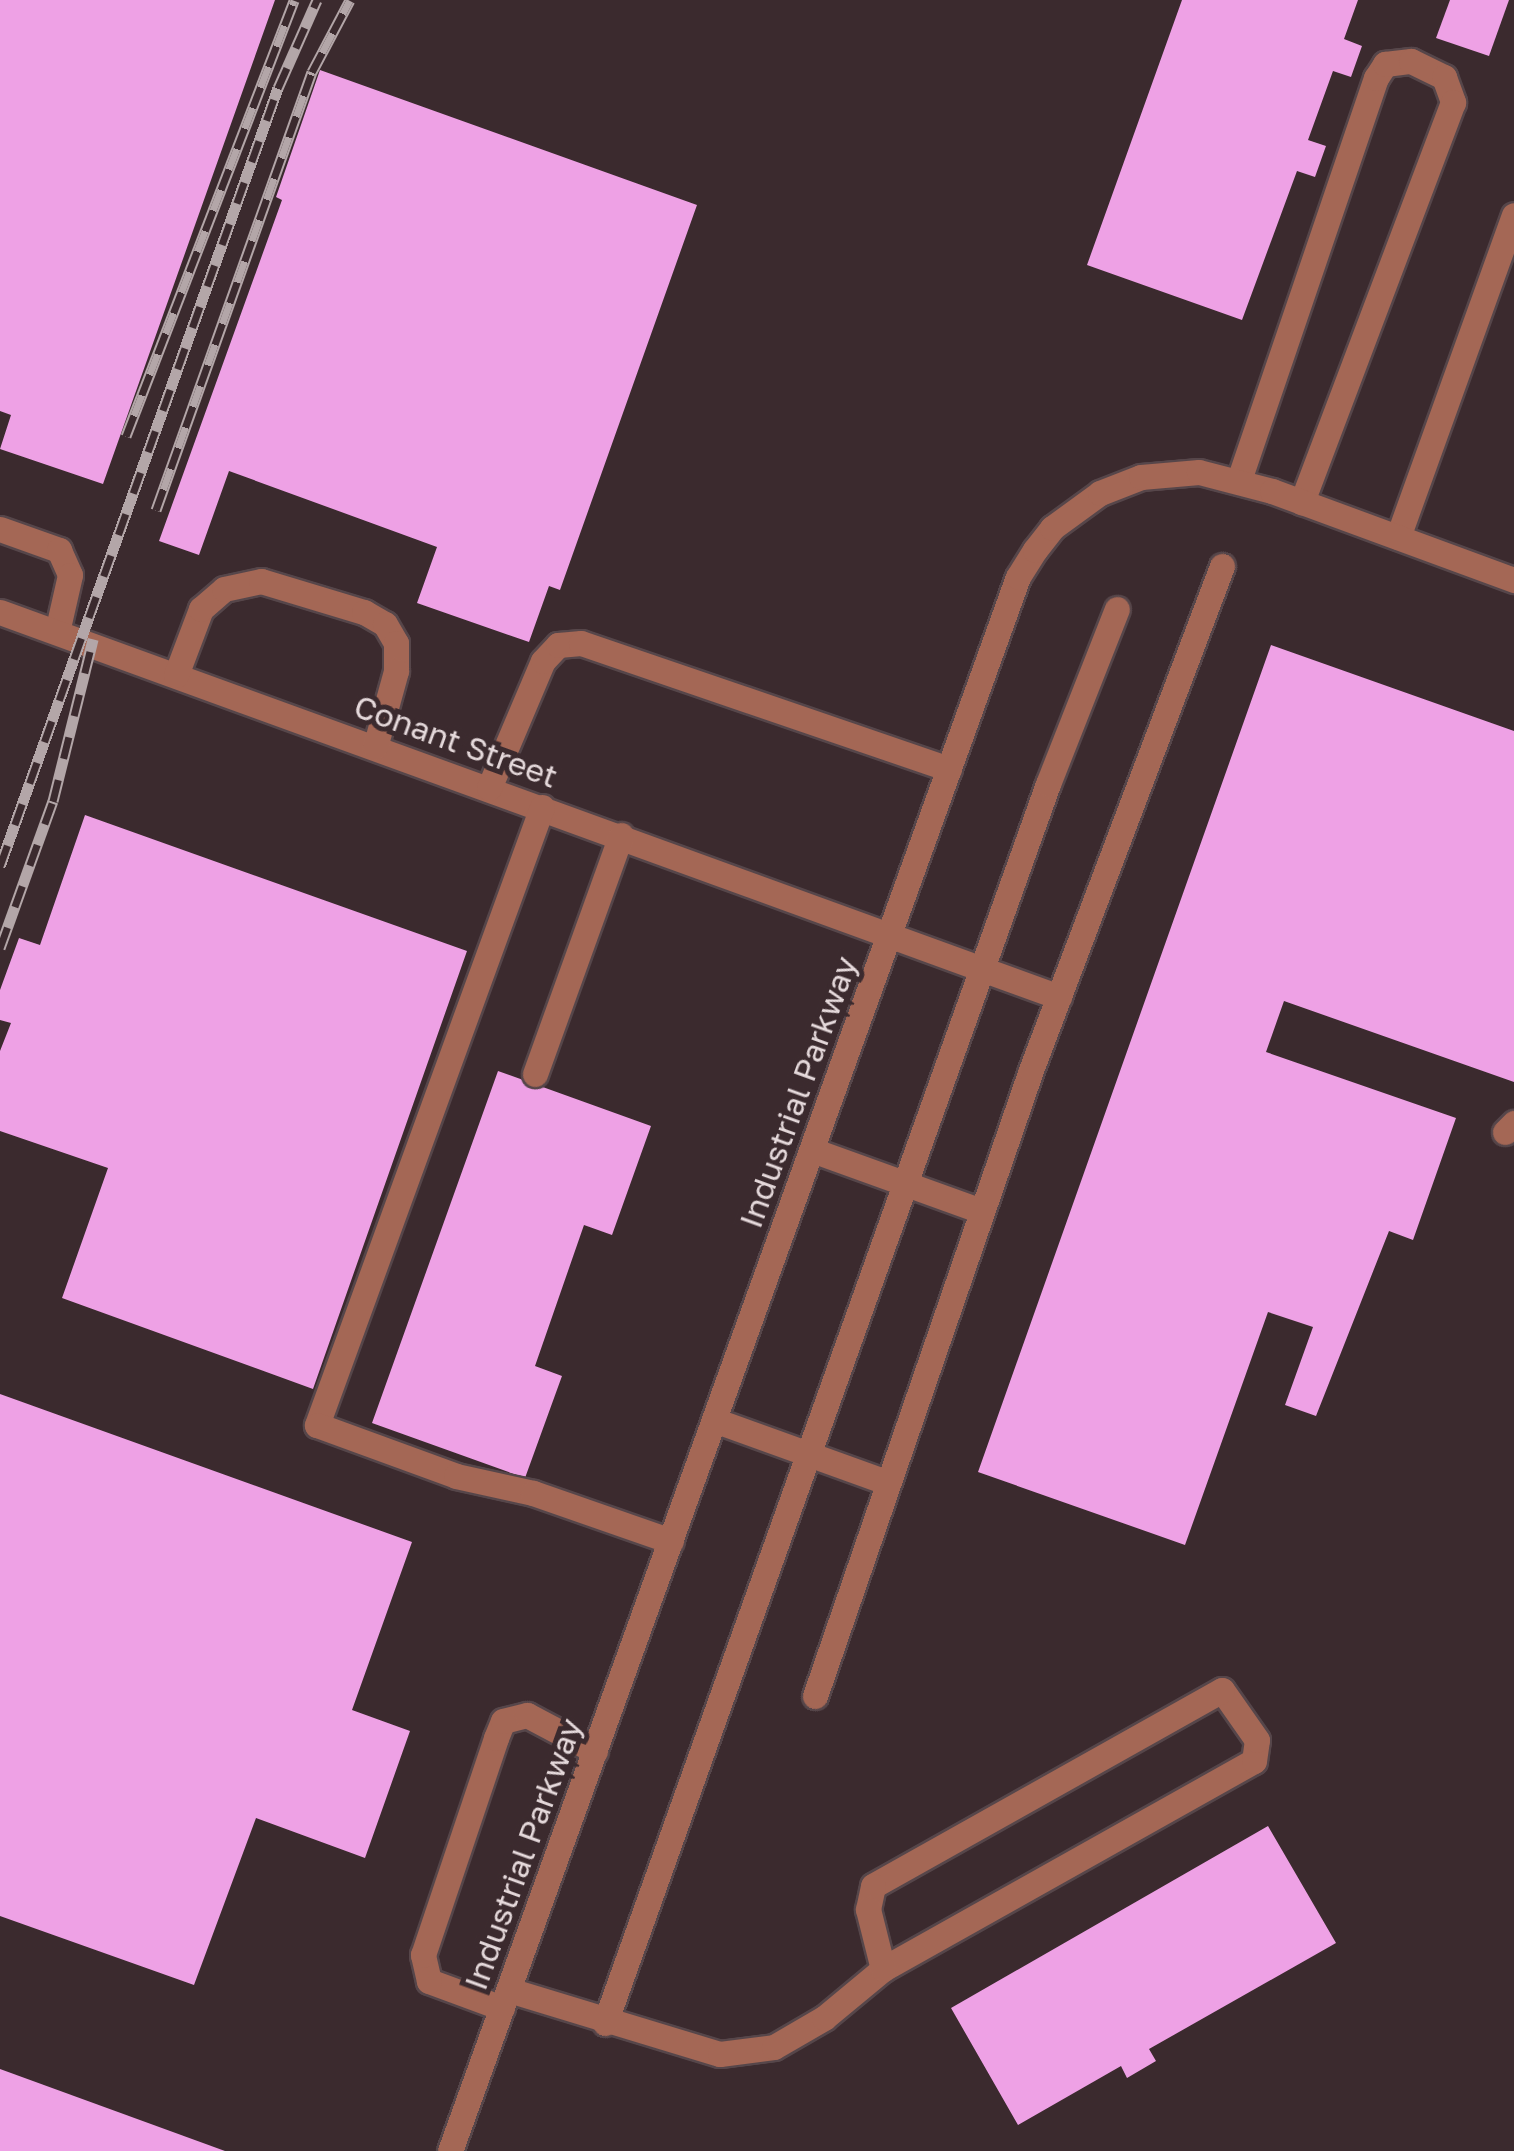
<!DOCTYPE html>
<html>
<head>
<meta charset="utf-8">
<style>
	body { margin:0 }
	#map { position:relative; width:1514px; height:2151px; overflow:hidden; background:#3b2a2e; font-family:"Golos Text",sans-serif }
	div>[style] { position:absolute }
	.building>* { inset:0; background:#eea1e5 }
	.roads { filter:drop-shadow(2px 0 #56464a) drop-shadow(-2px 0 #56464a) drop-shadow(0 2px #56464a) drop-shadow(0 -2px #56464a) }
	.minor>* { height:25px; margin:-12.5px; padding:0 12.5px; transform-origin:12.5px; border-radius:12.5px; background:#a46755 }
	.rail>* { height:11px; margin-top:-5.5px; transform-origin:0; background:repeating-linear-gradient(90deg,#3b2a2e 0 22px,#b3a6a8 0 44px); box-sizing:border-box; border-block:2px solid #b3a6a8 }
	span { translate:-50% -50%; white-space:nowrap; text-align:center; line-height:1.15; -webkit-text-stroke:10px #3b2a2e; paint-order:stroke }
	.street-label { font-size:32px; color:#e5d9db }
</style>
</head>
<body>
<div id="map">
	<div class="building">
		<div style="clip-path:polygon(0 0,275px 0,103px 484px,0 449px,11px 415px,0 411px)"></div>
		<div style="clip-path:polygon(1182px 0,1358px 0,1344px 39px,1362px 46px,1351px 77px,1333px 71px,1308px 140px,1326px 146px,1315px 177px,1297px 171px,1242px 320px,1087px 265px)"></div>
		<div style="clip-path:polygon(1450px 0,1509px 0,1489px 56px,1436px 38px)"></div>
		<div style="clip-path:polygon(320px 70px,697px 205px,560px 590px,549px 586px,529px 642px,417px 603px,437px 547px,229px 471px,199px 555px,159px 541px,282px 200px,276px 197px)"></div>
		<div style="clip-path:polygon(1271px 645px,1514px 731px,1514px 1082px,1284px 1001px,1266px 1052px,1456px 1118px,1413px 1240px,1389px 1231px,1316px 1416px,1285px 1405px,1313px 1327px,1268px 1312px,1185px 1545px,978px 1472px)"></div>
		<div style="clip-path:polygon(85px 815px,467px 951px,313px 1389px,62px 1298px,108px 1168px,0 1131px,0 1051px,11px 1023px,0 1020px,0 990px,19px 938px,40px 945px)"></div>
		<div style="clip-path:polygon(498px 1071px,651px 1126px,612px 1235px,584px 1225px,535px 1366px,562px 1376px,525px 1478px,372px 1423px)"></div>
		<div style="clip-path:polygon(0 1394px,412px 1542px,352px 1710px,410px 1731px,365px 1858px,256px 1818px,194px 1985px,0 1916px)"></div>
		<div style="clip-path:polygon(1268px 1826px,1336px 1943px,1149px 2049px,1156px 2061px,1127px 2078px,1121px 2066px,1018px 2125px,951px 2008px)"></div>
		<div style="clip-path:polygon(0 2069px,225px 2151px,0 2151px)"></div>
	</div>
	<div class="roads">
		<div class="minor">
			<div style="left:1239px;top:480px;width:425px;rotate:-71.2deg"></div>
			<div style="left:1376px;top:78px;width:17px;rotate:-57deg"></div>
			<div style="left:1385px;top:64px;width:26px;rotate:-7deg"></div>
			<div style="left:1411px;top:61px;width:37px;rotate:26deg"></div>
			<div style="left:1444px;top:77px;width:27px;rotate:70deg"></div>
			<div style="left:1453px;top:102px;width:428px;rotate:110.7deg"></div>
			<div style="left:0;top:529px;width:63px;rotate:19.6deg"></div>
			<div style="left:59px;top:550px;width:27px;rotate:66deg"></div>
			<div style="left:70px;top:575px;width:58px;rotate:102.8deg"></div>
			<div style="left:1398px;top:537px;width:342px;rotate:-70.2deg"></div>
			<div style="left:0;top:612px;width:1127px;rotate:19.98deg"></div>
			<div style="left:176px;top:675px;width:71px;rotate:-69.3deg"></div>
			<div style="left:201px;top:609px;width:30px;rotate:-41deg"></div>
			<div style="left:224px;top:589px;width:38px;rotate:-12deg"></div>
			<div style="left:261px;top:581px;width:108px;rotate:16.8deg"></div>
			<div style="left:364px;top:612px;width:24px;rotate:30deg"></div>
			<div style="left:385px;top:624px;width:22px;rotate:60deg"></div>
			<div style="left:396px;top:643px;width:28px;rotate:90deg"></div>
			<div style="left:396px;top:671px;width:79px;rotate:105.4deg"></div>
			<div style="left:489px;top:788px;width:138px;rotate:-67deg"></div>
			<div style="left:543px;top:661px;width:22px;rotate:-47deg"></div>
			<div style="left:558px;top:645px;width:23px;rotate:-5deg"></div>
			<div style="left:581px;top:643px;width:389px;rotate:18.9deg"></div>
			<div style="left:542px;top:807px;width:658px;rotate:110.01deg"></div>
			<div style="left:317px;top:1425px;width:148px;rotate:20.1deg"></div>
			<div style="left:456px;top:1476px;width:79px;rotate:12.4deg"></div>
			<div style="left:533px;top:1493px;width:146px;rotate:19.2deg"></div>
			<div style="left:535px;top:1074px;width:254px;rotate:-70.2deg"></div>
			<div style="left:1505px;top:1132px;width:13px;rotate:-45deg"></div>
			<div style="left:812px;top:1150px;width:180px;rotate:19.8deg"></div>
			<div style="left:714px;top:1420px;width:183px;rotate:19.8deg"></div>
			<div style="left:815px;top:1696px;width:662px;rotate:-70.96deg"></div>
			<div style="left:1031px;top:1070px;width:539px;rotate:-69.24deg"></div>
			<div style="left:509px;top:1990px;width:220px;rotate:16.9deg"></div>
			<div style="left:720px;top:2054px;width:54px;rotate:-7.4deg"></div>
			<div style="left:774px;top:2047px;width:58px;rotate:-30.1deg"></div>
			<div style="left:824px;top:2018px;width:77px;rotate:-39.7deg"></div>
			<div style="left:883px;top:1969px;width:425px;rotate:-29.3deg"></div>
			<div style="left:1254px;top:1761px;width:21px;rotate:-82deg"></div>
			<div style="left:1257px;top:1740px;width:61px;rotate:-125deg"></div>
			<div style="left:1222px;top:1690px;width:400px;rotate:150.7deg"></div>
			<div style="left:873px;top:1886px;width:24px;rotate:102deg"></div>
			<div style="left:868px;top:1909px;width:62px;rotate:76deg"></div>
			<div style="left:502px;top:2008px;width:78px;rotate:-159.7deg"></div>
			<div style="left:429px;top:1981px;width:27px;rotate:-103deg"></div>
			<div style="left:423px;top:1955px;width:229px;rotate:-71.4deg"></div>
			<div style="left:496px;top:1738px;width:18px;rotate:-68deg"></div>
			<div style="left:503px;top:1721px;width:25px;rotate:-14deg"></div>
			<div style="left:527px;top:1715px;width:77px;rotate:27.9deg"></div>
			<div style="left:605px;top:2023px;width:1316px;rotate:-70.33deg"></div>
			<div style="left:1048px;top:784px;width:188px;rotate:-68.5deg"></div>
			<div style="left:450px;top:2151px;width:1673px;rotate:-70.16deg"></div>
			<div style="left:1018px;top:577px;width:32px;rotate:-58deg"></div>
			<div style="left:1035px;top:550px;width:28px;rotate:-52deg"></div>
			<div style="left:1052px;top:528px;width:59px;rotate:-36.1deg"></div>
			<div style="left:1100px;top:493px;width:44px;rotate:-21.3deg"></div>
			<div style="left:1141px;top:477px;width:58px;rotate:-4.9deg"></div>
			<div style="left:1199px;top:472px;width:75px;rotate:14.6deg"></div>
			<div style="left:1272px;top:491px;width:258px;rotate:20.2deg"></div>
		</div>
	</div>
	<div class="rail">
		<div style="left:126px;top:436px;width:467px;rotate:-68.9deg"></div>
		<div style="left:156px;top:510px;width:465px;rotate:-70.4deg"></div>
		<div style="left:312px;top:72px;width:81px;rotate:-62.2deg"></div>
		<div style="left:0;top:866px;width:826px;rotate:-70.34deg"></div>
		<div style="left:278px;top:88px;width:96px;rotate:-66.1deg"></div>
		<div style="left:0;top:948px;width:156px;rotate:-70.2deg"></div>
		<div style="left:53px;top:801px;width:167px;rotate:-76.1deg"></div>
	</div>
	<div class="street-label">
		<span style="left:456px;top:741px;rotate:20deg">Conant Street</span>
		<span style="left:798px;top:1092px;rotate:-70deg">Industrial Parkway</span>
		<span style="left:523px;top:1854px;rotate:-70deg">Industrial Parkway</span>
	</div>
</div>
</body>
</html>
